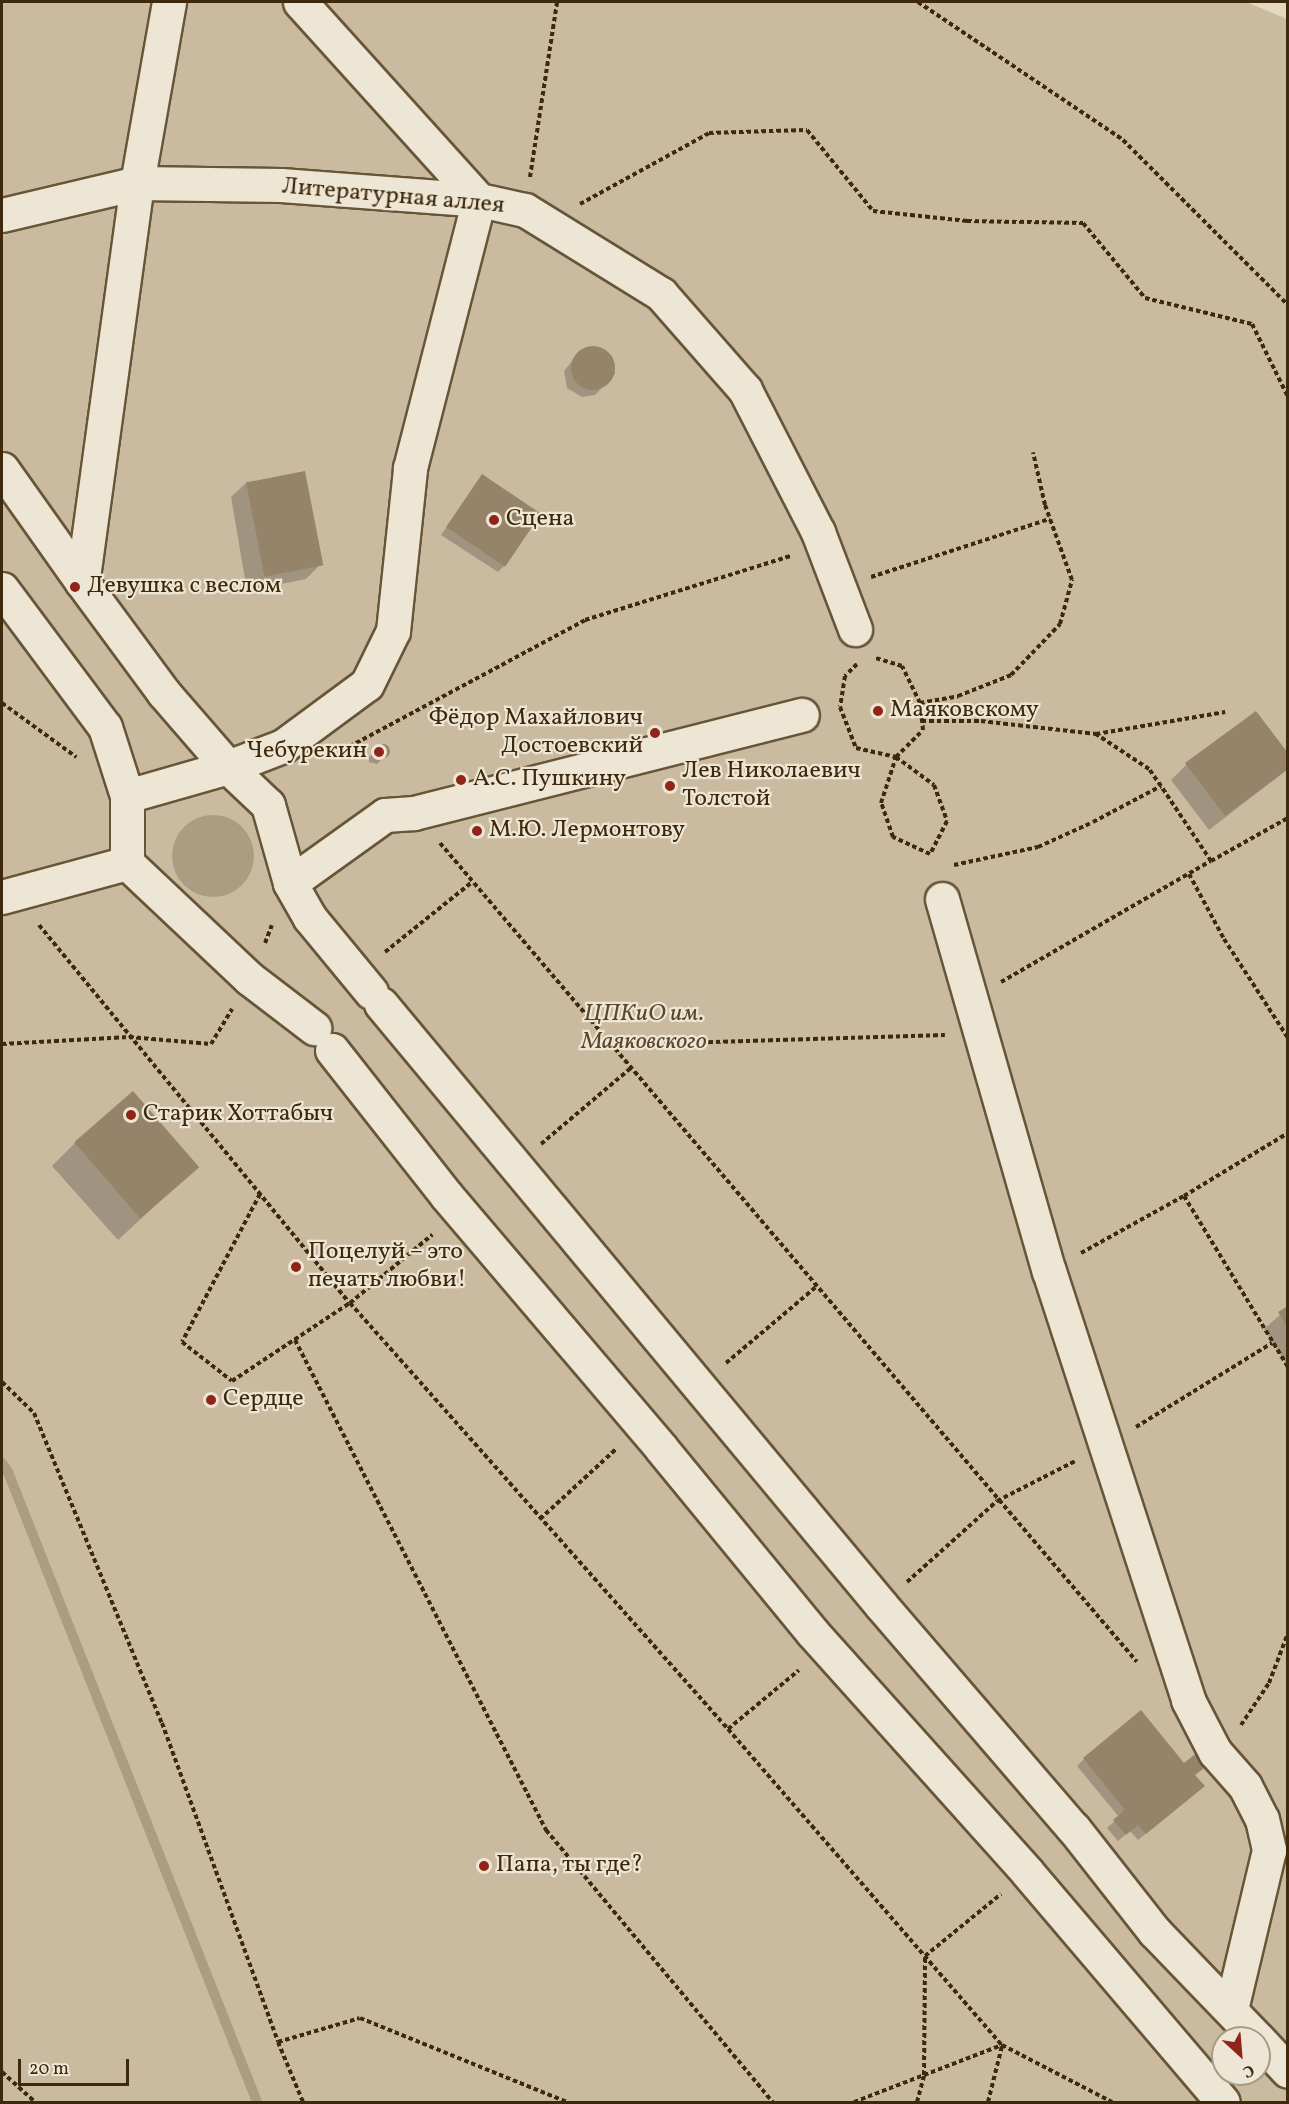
<!DOCTYPE html>
<html>
<head>
<meta charset="utf-8">
<style>
	body { margin:0 }
	#map { position:relative; width:1289px; height:2104px; overflow:hidden; background:#e5d8be; font-family:Vollkorn,serif }
	div>[style] { position:absolute }
	.green>* { inset:0; background:#c9baa0 }
	.water>* { inset:0; background:#ac9c81 }
	.round { border-radius:50% }
	.shadow>* { inset:0; background:#0003 }
	.stream>* { height:10px; margin:-5px; padding:0 5px; transform-origin:5px; border-radius:5px; background:#ac9c81 }
	.building>* { inset:0; background:#958469; transform-origin:0 0 }
	.path>* { height:4px; margin-top:-2px; transform-origin:0; background:repeating-linear-gradient(90deg,#3e290c 0 4.5px,transparent 0 7.5px) }
	.roads { filter:drop-shadow(2px 0 #685538) drop-shadow(-2px 0 #685538) drop-shadow(0 2px #685538) drop-shadow(0 -2px #685538) }
	.minor>* { height:33px; margin:-16.5px; padding:0 16.5px; transform-origin:16.5px; border-radius:16.5px; background:#eee6d5 }
	.dots>* { width:16px; height:16px; translate:-50% -50%; box-sizing:border-box; border:3px solid #eee6d5; border-radius:50% }
	span { translate:-50% -50%; white-space:nowrap; text-align:center; line-height:1.15; -webkit-text-stroke:4.5px #eee6d5; paint-order:stroke }
	.street-label { font-size:24px; color:#3e290c }
	.poi-label { font-size:24px; color:#3e290c }
	.left { translate:0 -50%; text-align:left }
	.right { translate:-100% -50%; text-align:right }
	.park-label { font-size:24px; color:#5a462a; font-style:italic }
	.frame { position:absolute; inset:0; border:3px solid #3e290c; pointer-events:none }
	.north { position:absolute; left:1211px; top:2026px; width:60px; height:60px; box-sizing:border-box; background:#eee6d5; border:2px solid #a89a85; border-radius:50%; rotate:154deg; font-size:16px; font-weight:700; line-height:24px; text-align:center; color:#3e290c }
	.north::after { content:''; display:block; margin:auto; width:21px; height:27px; background:#8f2418; clip-path:polygon(50% 0,100% 100%,50% 72%,0 100%) }
	.scale { position:absolute; left:18px; top:2059px; width:111px; height:27px; box-sizing:border-box; border:3px solid #3e290c; border-top:0; padding-left:8px; font-size:18px; line-height:21px; white-space:nowrap; color:#3e290c; -webkit-text-stroke:4px #eee6d5; paint-order:stroke }
</style>
</head>
<body>
<div id="map">
	<div class="green">
		<div style="clip-path:polygon(evenodd,2px 2px,1246px 2px,1287px 19px,1287px 2102px,2px 2102px,2px 2px,1223px 2038px,1259px 2038px,1259px 2074px,1223px 2074px,1223px 2038px)"></div>
	</div>
	<div class="water">
		<div class="round" style="left:172px;top:815px;width:82px;height:82px"></div>
	</div>
	<div class="shadow">
		<div style="clip-path:polygon(599px 347px,612px 356px,615px 374px,595px 395px,582px 397px,567px 388px,564px 371px,582px 349px)"></div>
		<div style="clip-path:polygon(482px 476px,505px 565px,498px 572px,441px 535px)"></div>
		<div style="clip-path:polygon(247px 482px,321px 564px,306px 579px,247px 591px,231px 497px)"></div>
		<div style="clip-path:polygon(380px 746px,388px 749px,388px 753px,377px 764px,369px 762px,369px 757px)"></div>
		<div style="clip-path:polygon(1186px 765px,1288px 769px,1209px 830px,1171px 780px)"></div>
		<div style="clip-path:polygon(75px 1143px,198px 1166px,118px 1240px,52px 1166px)"></div>
		<div style="clip-path:polygon(1288px 1308px,1288px 1367px,1264px 1329px)"></div>
		<div style="clip-path:polygon(1084px 1759px,1184px 1765px,1194px 1776px,1195px 1793px,1138px 1840px,1130px 1831px,1118px 1841px,1107px 1828px,1119px 1817px,1077px 1766px)"></div>
	</div>
	<div class="stream">
		<div style="left:2px;top:1463px;width:11px;rotate:56deg"></div>
		<div style="left:8px;top:1472px;width:677px;rotate:68.43deg"></div>
	</div>
	<div class="building">
		<div class="round" style="left:571px;top:346px;width:44px;height:44px"></div>
		<div style="left:305px;top:471px;width:96px;height:60px;rotate:79deg"></div>
		<div style="left:482px;top:474px;width:71px;height:64px;rotate:34deg"></div>
		<div style="clip-path:polygon(1256px 711px,1288px 753px,1288px 769px,1225px 816px,1185px 763px)"></div>
		<div class="round" style="left:376px;top:744px;width:14px;height:14px"></div>
		<div style="left:133px;top:1091px;width:101px;height:78px;rotate:49deg"></div>
		<div style="clip-path:polygon(1288px 1306px,1288px 1328px,1278px 1312px)"></div>
		<div style="clip-path:polygon(1141px 1710px,1184px 1763px,1198px 1752px,1208px 1765px,1195px 1775px,1205px 1786px,1146px 1834px,1138px 1825px,1126px 1835px,1113px 1820px,1125px 1810px,1083px 1758px)"></div>
	</div>
	<div class="path">
		<div style="left:918px;top:2px;width:247px;rotate:33.9deg"></div>
		<div style="left:1123px;top:140px;width:233px;rotate:45deg"></div>
		<div style="left:530px;top:177px;width:177px;rotate:-81.2deg"></div>
		<div style="left:580px;top:204px;width:147px;rotate:-28.8deg"></div>
		<div style="left:709px;top:133px;width:98px;rotate:-1.8deg"></div>
		<div style="left:807px;top:130px;width:104px;rotate:50.8deg"></div>
		<div style="left:873px;top:211px;width:95px;rotate:6.1deg"></div>
		<div style="left:967px;top:221px;width:116px;rotate:1deg"></div>
		<div style="left:1083px;top:223px;width:97px;rotate:50.4deg"></div>
		<div style="left:1145px;top:298px;width:110px;rotate:13.7deg"></div>
		<div style="left:1252px;top:324px;width:81px;rotate:63.7deg"></div>
		<div style="left:871px;top:577px;width:188px;rotate:-18deg"></div>
		<div style="left:857px;top:664px;width:17px;rotate:135deg"></div>
		<div style="left:845px;top:676px;width:31px;rotate:99deg"></div>
		<div style="left:840px;top:707px;width:44px;rotate:68.7deg"></div>
		<div style="left:856px;top:748px;width:41px;rotate:12.7deg"></div>
		<div style="left:896px;top:757px;width:38px;rotate:-45deg"></div>
		<div style="left:923px;top:730px;width:27px;rotate:-96deg"></div>
		<div style="left:920px;top:703px;width:41px;rotate:-115.9deg"></div>
		<div style="left:902px;top:666px;width:28px;rotate:-163deg"></div>
		<div style="left:2px;top:703px;width:92px;rotate:36.1deg"></div>
		<div style="left:920px;top:703px;width:39px;rotate:-10deg"></div>
		<div style="left:958px;top:696px;width:57px;rotate:-21.6deg"></div>
		<div style="left:1011px;top:675px;width:71px;rotate:-46.1deg"></div>
		<div style="left:1060px;top:624px;width:46px;rotate:-74.7deg"></div>
		<div style="left:1072px;top:580px;width:80px;rotate:-109.8deg"></div>
		<div style="left:1045px;top:505px;width:54px;rotate:-102.8deg"></div>
		<div style="left:922px;top:721px;width:59px"></div>
		<div style="left:981px;top:721px;width:116px;rotate:6.4deg"></div>
		<div style="left:1096px;top:734px;width:131px;rotate:-9.7deg"></div>
		<div style="left:343px;top:750px;width:275px;rotate:-28.2deg"></div>
		<div style="left:585px;top:620px;width:216px;rotate:-17.3deg"></div>
		<div style="left:896px;top:757px;width:47px;rotate:36.4deg"></div>
		<div style="left:934px;top:785px;width:38px;rotate:70deg"></div>
		<div style="left:947px;top:821px;width:37px;rotate:117deg"></div>
		<div style="left:930px;top:854px;width:41px;rotate:-155.3deg"></div>
		<div style="left:893px;top:837px;width:36px;rotate:-109deg"></div>
		<div style="left:881px;top:803px;width:48px;rotate:-71.9deg"></div>
		<div style="left:440px;top:843px;width:1075px;rotate:49.6deg"></div>
		<div style="left:1211px;top:861px;width:88px;rotate:-29.2deg"></div>
		<div style="left:954px;top:865px;width:86px;rotate:-12.1deg"></div>
		<div style="left:1038px;top:847px;width:60px;rotate:-24.4deg"></div>
		<div style="left:1093px;top:822px;width:77px;rotate:-27.9deg"></div>
		<div style="left:1161px;top:786px;width:21px;rotate:-125deg"></div>
		<div style="left:1149px;top:769px;width:64px;rotate:-146.6deg"></div>
		<div style="left:1189px;top:874px;width:74px;rotate:61.7deg"></div>
		<div style="left:1224px;top:939px;width:118px;rotate:57.1deg"></div>
		<div style="left:39px;top:925px;width:489px;rotate:50.6deg"></div>
		<div style="left:350px;top:1303px;width:570px;rotate:48.42deg"></div>
		<div style="left:728px;top:1729px;width:418px;rotate:49.1deg"></div>
		<div style="left:1002px;top:2045px;width:124px;rotate:27.4deg"></div>
		<div style="left:265px;top:943px;width:19px;rotate:-69deg"></div>
		<div style="left:385px;top:952px;width:112px;rotate:-38.8deg"></div>
		<div style="left:1001px;top:982px;width:242px;rotate:-30deg"></div>
		<div style="left:1211px;top:861px;width:90px;rotate:-123.7deg"></div>
		<div style="left:2px;top:1044px;width:127px;rotate:-3.2deg"></div>
		<div style="left:129px;top:1037px;width:82px;rotate:4.9deg"></div>
		<div style="left:211px;top:1044px;width:41px;rotate:-59deg"></div>
		<div style="left:611px;top:1045px;width:334px;rotate:-1.7deg"></div>
		<div style="left:541px;top:1144px;width:118px;rotate:-40.2deg"></div>
		<div style="left:260px;top:1194px;width:167px;rotate:117.8deg"></div>
		<div style="left:182px;top:1342px;width:63px;rotate:38deg"></div>
		<div style="left:232px;top:1381px;width:141px;rotate:-33.5deg"></div>
		<div style="left:350px;top:1303px;width:107px;rotate:-39.7deg"></div>
		<div style="left:1184px;top:1196px;width:122px;rotate:-31.2deg"></div>
		<div style="left:1081px;top:1253px;width:118px;rotate:-29deg"></div>
		<div style="left:1184px;top:1196px;width:200px;rotate:58.7deg"></div>
		<div style="left:295px;top:1340px;width:551px;rotate:62.88deg"></div>
		<div style="left:546px;top:1830px;width:354px;rotate:50.2deg"></div>
		<div style="left:726px;top:1363px;width:118px;rotate:-40.2deg"></div>
		<div style="left:2px;top:1382px;width:45px;rotate:44.1deg"></div>
		<div style="left:34px;top:1413px;width:335px;rotate:67.6deg"></div>
		<div style="left:162px;top:1723px;width:339px;rotate:70deg"></div>
		<div style="left:278px;top:2042px;width:65px;rotate:67.4deg"></div>
		<div style="left:1136px;top:1427px;width:160px;rotate:-31.7deg"></div>
		<div style="left:540px;top:1519px;width:103px;rotate:-42.6deg"></div>
		<div style="left:907px;top:1582px;width:121px;rotate:-42deg"></div>
		<div style="left:997px;top:1501px;width:88px;rotate:-27.1deg"></div>
		<div style="left:1241px;top:1725px;width:50px;rotate:-56.3deg"></div>
		<div style="left:1269px;top:1683px;width:53px;rotate:-69.2deg"></div>
		<div style="left:728px;top:1729px;width:92px;rotate:-39.7deg"></div>
		<div style="left:278px;top:2042px;width:85px;rotate:-16.3deg"></div>
		<div style="left:360px;top:2018px;width:223px;rotate:22.1deg"></div>
		<div style="left:2px;top:2072px;width:45px;rotate:42.3deg"></div>
		<div style="left:854px;top:2102px;width:159px;rotate:-21.1deg"></div>
		<div style="left:917px;top:2102px;width:28px;rotate:-75deg"></div>
		<div style="left:924px;top:2075px;width:119px;rotate:-89.5deg"></div>
		<div style="left:925px;top:1956px;width:98px;rotate:-39.2deg"></div>
		<div style="left:988px;top:2102px;width:58px;rotate:-76deg"></div>
	</div>
	<div class="roads">
		<div class="minor">
			<div style="left:169px;top:2px;width:184px;rotate:100deg"></div>
			<div style="left:137px;top:183px;width:403px;rotate:97.8deg"></div>
			<div style="left:82px;top:582px;width:137px;rotate:53.6deg"></div>
			<div style="left:163px;top:692px;width:99px;rotate:49.1deg"></div>
			<div style="left:228px;top:767px;width:55px;rotate:43.5deg"></div>
			<div style="left:268px;top:805px;width:81px;rotate:74.2deg"></div>
			<div style="left:290px;top:883px;width:40px;rotate:60.3deg"></div>
			<div style="left:310px;top:918px;width:96px;rotate:50.5deg"></div>
			<div style="left:2px;top:215px;width:139px;rotate:-13.3deg"></div>
			<div style="left:137px;top:183px;width:144px;rotate:0.8deg"></div>
			<div style="left:281px;top:185px;width:199px;rotate:4.3deg"></div>
			<div style="left:479px;top:200px;width:47px;rotate:12.3deg"></div>
			<div style="left:525px;top:210px;width:160px;rotate:31.7deg"></div>
			<div style="left:661px;top:294px;width:128px;rotate:48.8deg"></div>
			<div style="left:745px;top:390px;width:160px;rotate:62.8deg"></div>
			<div style="left:818px;top:532px;width:104px;rotate:69.1deg"></div>
			<div style="left:2px;top:469px;width:138px;rotate:54.7deg"></div>
			<div style="left:2px;top:589px;width:172px;rotate:53.3deg"></div>
			<div style="left:105px;top:727px;width:72px;rotate:72.3deg"></div>
			<div style="left:127px;top:796px;width:67px;rotate:90deg"></div>
			<div style="left:127px;top:863px;width:169px;rotate:43.3deg"></div>
			<div style="left:250px;top:979px;width:81px;rotate:37.4deg"></div>
			<div style="left:127px;top:796px;width:105px;rotate:-16deg"></div>
			<div style="left:228px;top:767px;width:59px;rotate:-20.9deg"></div>
			<div style="left:283px;top:746px;width:104px;rotate:-36.4deg"></div>
			<div style="left:367px;top:684px;width:59px;rotate:-63.9deg"></div>
			<div style="left:393px;top:631px;width:164px;rotate:-84deg"></div>
			<div style="left:410px;top:468px;width:277px;rotate:-75.6deg"></div>
			<div style="left:479px;top:200px;width:267px;rotate:-132.1deg"></div>
			<div style="left:290px;top:883px;width:117px;rotate:-35.6deg"></div>
			<div style="left:385px;top:815px;width:29px;rotate:-4deg"></div>
			<div style="left:414px;top:813px;width:400px;rotate:-14.2deg"></div>
			<div style="left:2px;top:897px;width:130px;rotate:-15.2deg"></div>
			<div style="left:942px;top:899px;width:387px;rotate:74deg"></div>
			<div style="left:1049px;top:1271px;width:451px;rotate:72deg"></div>
			<div style="left:1188px;top:1700px;width:59px;rotate:62.6deg"></div>
			<div style="left:1215px;top:1752px;width:45px;rotate:48.6deg"></div>
			<div style="left:1245px;top:1786px;width:37px;rotate:63deg"></div>
			<div style="left:1262px;top:1819px;width:32px;rotate:77deg"></div>
			<div style="left:1269px;top:1850px;width:164px;rotate:103.4deg"></div>
			<div style="left:381px;top:1004px;width:782px;rotate:50.24deg"></div>
			<div style="left:881px;top:1605px;width:296px;rotate:49.3deg"></div>
			<div style="left:1074px;top:1829px;width:130px;rotate:51.9deg"></div>
			<div style="left:1154px;top:1931px;width:149px;rotate:46.1deg"></div>
			<div style="left:332px;top:1050px;width:184px;rotate:51.8deg"></div>
			<div style="left:446px;top:1195px;width:332px;rotate:49.6deg"></div>
			<div style="left:661px;top:1448px;width:238px;rotate:50.6deg"></div>
			<div style="left:812px;top:1632px;width:322px;rotate:48.1deg"></div>
			<div style="left:1027px;top:1872px;width:302px;rotate:49.6deg"></div>
			<div style="left:1259px;top:2040px;width:42px;rotate:46.9deg"></div>
		</div>
	</div>
	<div class="dots">
		<div style="left:494px;top:520px;background:#8f2418"></div>
		<div style="left:75px;top:587px;background:#8f2418"></div>
		<div style="left:878px;top:711px;background:#8f2418"></div>
		<div style="left:655px;top:733px;background:#8f2418"></div>
		<div style="left:379px;top:752px;background:#8f2418"></div>
		<div style="left:461px;top:780px;background:#8f2418"></div>
		<div style="left:670px;top:786px;background:#8f2418"></div>
		<div style="left:477px;top:831px;background:#8f2418"></div>
		<div style="left:131px;top:1115px;background:#8f2418"></div>
		<div style="left:296px;top:1267px;background:#8f2418"></div>
		<div style="left:211px;top:1400px;background:#8f2418"></div>
		<div style="left:484px;top:1866px;background:#8f2418"></div>
	</div>
	<div class="street-label">
		<span style="left:393px;top:197px;rotate:5deg">Литературная аллея</span>
	</div>
	<div class="poi-label">
		<span class="left" style="left:506px;top:520px">Сцена</span>
		<span class="left" style="left:87px;top:587px">Девушка с веслом</span>
		<span class="left" style="left:890px;top:711px">Маяковскому</span>
		<span class="right" style="left:643px;top:733px">Фёдор Махайлович<br>Достоевский</span>
		<span class="right" style="left:367px;top:752px">Чебурекин</span>
		<span class="left" style="left:682px;top:786px">Лев Николаевич<br>Толстой</span>
		<span class="left" style="left:473px;top:780px">А.С. Пушкину</span>
		<span class="left" style="left:489px;top:831px">М.Ю. Лермонтову</span>
		<span class="left" style="left:143px;top:1115px">Старик Хоттабыч</span>
		<span class="left" style="left:308px;top:1267px">Поцелуй – это<br>печать любви!</span>
		<span class="left" style="left:223px;top:1400px">Сердце</span>
		<span class="left" style="left:496px;top:1866px">Папа, ты где?</span>
	</div>
	<div class="park-label">
		<span style="left:644px;top:1029px">ЦПКиО им.<br>Маяковского</span>
	</div>
	<div class="frame"></div>
	<div class="north">С</div>
	<div class="scale">20 m</div>
</div>
</body>
</html>
